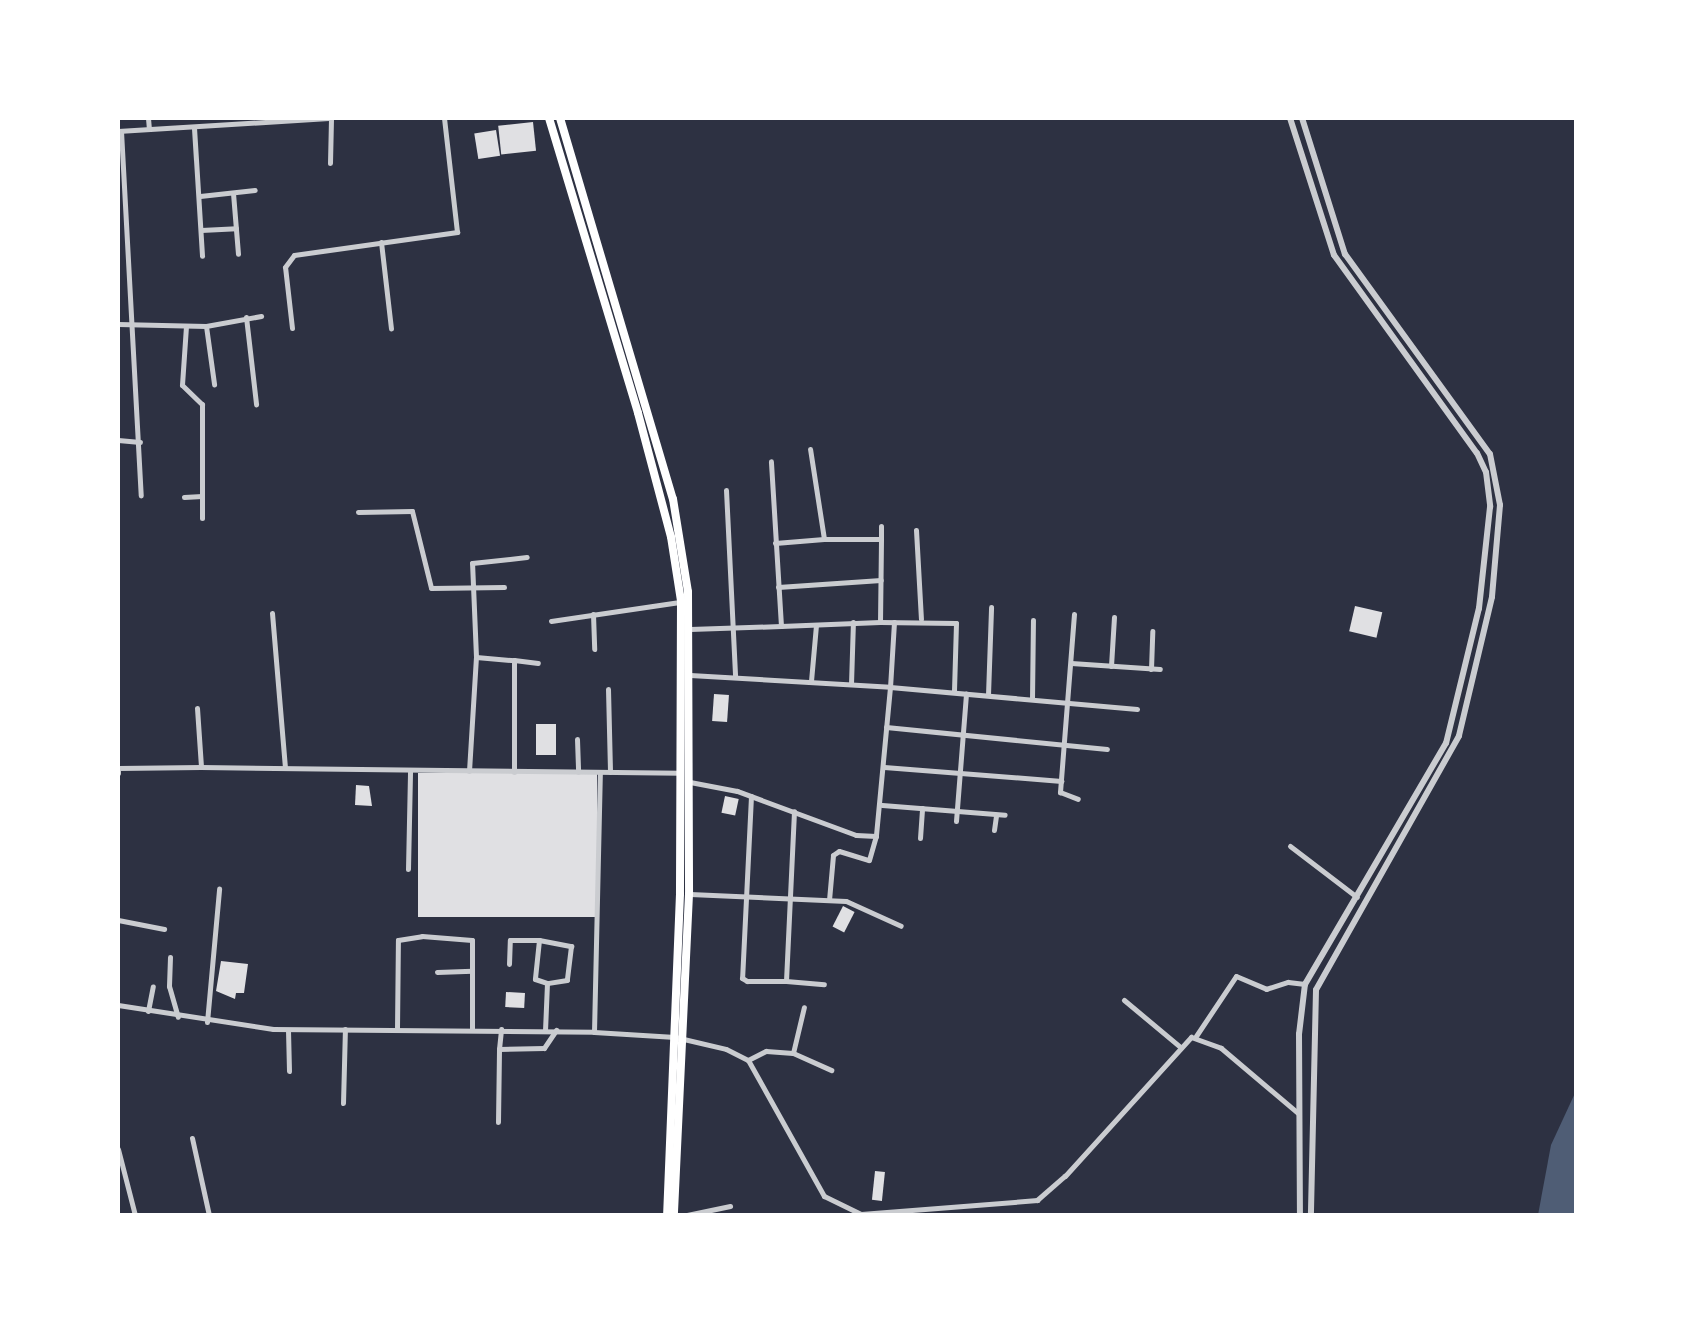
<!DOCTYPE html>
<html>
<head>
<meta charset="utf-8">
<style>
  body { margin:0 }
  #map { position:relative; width:1694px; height:1333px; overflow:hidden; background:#2d3142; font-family:Signika,sans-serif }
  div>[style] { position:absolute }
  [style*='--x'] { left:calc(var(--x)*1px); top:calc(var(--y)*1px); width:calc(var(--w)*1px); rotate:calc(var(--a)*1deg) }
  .water>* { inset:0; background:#4f5d75 }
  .building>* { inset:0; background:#e0e0e3; transform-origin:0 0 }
  .minor>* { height:5px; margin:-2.5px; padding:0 2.5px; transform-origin:2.5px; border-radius:2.5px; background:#caccd0 }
  .tertiary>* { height:6px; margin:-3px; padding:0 3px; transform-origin:3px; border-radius:3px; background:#caccd0 }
  .trunk>* { height:8px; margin:-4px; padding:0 4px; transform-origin:4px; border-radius:4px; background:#fff }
  span { translate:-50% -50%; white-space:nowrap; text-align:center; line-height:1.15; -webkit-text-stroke:8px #fff; paint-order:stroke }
  .frame { position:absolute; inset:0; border:120px solid #fff; pointer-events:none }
</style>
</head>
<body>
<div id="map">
  <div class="water">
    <i style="clip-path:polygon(1576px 1091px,1576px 1215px,1538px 1215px,1551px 1145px)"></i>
  </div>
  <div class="building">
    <i style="left:533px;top:122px;width:29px;height:35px;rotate:84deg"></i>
    <i style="left:496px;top:130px;width:26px;height:22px;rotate:81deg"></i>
    <i style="left:1355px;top:606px;width:28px;height:26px;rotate:13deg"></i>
    <i style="left:714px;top:694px;width:15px;height:27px;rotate:4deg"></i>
    <i style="left:536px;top:724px;width:20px;height:31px"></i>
    <i style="left:418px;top:773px;width:179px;height:144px"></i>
    <i style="clip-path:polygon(356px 785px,369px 786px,372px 806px,355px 805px)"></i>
    <i style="left:725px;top:796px;width:14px;height:17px;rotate:12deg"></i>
    <i style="left:843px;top:906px;width:13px;height:23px;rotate:27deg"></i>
    <i style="clip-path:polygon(221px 961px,248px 964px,244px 993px,236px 993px,235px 999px,216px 991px)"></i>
    <i style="left:506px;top:992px;width:19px;height:15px;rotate:3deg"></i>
    <i style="left:875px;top:1171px;width:10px;height:29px;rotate:6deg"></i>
  </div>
  <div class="minor">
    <i style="--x:148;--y:118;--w:11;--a:85"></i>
    <i style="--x:194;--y:128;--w:128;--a:86.4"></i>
    <i style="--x:118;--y:131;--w:211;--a:-3.5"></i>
    <i style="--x:121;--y:131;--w:365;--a:86.9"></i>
    <i style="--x:330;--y:163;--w:45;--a:-88.7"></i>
    <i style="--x:233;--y:193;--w:61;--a:85.3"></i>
    <i style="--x:200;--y:196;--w:55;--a:-6.2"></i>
    <i style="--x:201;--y:230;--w:35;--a:-3"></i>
    <i style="--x:381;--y:242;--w:87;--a:83.4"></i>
    <i style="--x:246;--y:317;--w:88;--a:83.4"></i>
    <i style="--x:118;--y:324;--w:88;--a:1.3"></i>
    <i style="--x:206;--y:326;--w:56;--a:-10.3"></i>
    <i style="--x:186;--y:326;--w:59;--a:93.9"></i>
    <i style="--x:182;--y:385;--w:28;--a:44"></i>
    <i style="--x:202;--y:404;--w:114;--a:90"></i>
    <i style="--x:206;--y:326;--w:59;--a:82.1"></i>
    <i style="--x:292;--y:328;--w:61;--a:-96.5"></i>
    <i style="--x:285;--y:267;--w:15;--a:-53"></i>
    <i style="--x:294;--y:255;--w:165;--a:-8"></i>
    <i style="--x:457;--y:232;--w:115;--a:-96.5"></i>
    <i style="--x:118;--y:440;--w:22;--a:5"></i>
    <i style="--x:726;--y:490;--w:186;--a:87.2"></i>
    <i style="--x:184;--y:497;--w:18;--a:-3"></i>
    <i style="--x:358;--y:512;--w:54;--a:-1.1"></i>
    <i style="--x:412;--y:511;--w:79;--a:76.1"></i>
    <i style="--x:431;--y:588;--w:73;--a:-0.8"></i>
    <i style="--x:881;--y:526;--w:13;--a:90"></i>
    <i style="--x:916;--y:530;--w:89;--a:86.8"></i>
    <i style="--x:775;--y:543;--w:49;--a:-4.7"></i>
    <i style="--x:824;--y:539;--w:91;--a:-98.8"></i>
    <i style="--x:778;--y:587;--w:103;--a:-3.9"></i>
    <i style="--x:272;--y:613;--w:155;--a:85.2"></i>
    <i style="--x:593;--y:614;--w:35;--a:88"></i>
    <i style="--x:1074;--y:614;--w:179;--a:94.5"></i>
    <i style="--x:1060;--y:792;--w:19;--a:21"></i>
    <i style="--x:551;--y:621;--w:130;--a:-8.4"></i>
    <i style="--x:880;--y:622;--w:76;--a:0.8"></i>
    <i style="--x:956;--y:623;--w:69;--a:91.7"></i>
    <i style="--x:894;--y:622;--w:65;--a:93.5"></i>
    <i style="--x:890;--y:687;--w:248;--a:5.1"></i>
    <i style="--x:781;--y:626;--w:99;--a:-2.3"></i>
    <i style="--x:880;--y:622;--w:83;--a:-89.3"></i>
    <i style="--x:881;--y:539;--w:57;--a:180"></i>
    <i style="--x:690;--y:629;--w:91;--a:-1.9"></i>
    <i style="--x:781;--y:626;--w:165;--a:-93.5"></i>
    <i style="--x:476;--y:657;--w:38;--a:5"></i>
    <i style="--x:1071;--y:663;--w:89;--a:3.9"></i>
    <i style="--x:1111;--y:666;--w:49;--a:-86.5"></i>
    <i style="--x:1151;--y:669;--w:38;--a:-88"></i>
    <i style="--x:690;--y:675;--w:200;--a:3.4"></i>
    <i style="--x:890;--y:687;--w:150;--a:95.4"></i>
    <i style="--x:876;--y:836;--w:20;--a:-177"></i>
    <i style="--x:856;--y:835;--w:127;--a:-159.7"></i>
    <i style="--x:737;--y:791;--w:48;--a:-169.2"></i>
    <i style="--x:811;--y:681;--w:56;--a:-84.9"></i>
    <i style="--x:851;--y:684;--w:62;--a:-88.2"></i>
    <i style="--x:608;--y:689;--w:83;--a:88.6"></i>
    <i style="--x:988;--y:695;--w:88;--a:-88"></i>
    <i style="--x:1032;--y:699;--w:79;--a:-89.3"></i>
    <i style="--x:197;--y:708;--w:59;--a:86.1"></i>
    <i style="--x:886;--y:727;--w:222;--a:5.7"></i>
    <i style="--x:577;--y:739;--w:33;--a:88"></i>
    <i style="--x:884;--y:767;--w:178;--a:4.5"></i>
    <i style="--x:469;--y:771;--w:114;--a:-86.5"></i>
    <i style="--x:476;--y:657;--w:94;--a:-92.4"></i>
    <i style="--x:472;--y:563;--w:55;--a:-6.2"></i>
    <i style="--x:514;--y:772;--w:112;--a:-90"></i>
    <i style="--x:514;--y:660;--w:24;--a:7"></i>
    <i style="--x:118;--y:773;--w:5;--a:-90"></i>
    <i style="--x:118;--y:768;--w:83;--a:-0.7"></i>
    <i style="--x:201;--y:767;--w:479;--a:0.7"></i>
    <i style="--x:751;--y:796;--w:182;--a:92.8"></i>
    <i style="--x:742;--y:978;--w:6;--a:31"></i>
    <i style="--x:747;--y:981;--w:39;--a:0"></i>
    <i style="--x:786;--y:981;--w:170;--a:-87.3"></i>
    <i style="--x:882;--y:805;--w:123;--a:4.6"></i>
    <i style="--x:956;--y:821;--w:128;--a:-85.5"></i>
    <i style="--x:994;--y:830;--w:15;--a:-82"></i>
    <i style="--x:920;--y:838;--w:30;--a:-86"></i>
    <i style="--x:1290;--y:846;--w:84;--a:37.3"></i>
    <i style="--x:408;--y:869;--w:99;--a:-88.8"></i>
    <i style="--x:690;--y:894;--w:156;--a:2.6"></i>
    <i style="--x:846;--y:901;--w:60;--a:24.4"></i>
    <i style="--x:829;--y:900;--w:45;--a:-84.9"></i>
    <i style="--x:833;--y:855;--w:7;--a:-34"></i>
    <i style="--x:839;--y:851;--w:31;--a:17"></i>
    <i style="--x:869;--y:860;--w:25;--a:-74"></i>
    <i style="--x:118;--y:920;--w:47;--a:11.1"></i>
    <i style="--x:539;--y:940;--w:33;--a:11"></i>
    <i style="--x:571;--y:946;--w:34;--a:97"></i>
    <i style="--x:567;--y:980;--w:20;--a:171"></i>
    <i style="--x:170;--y:957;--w:29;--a:92"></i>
    <i style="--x:169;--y:986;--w:32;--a:74"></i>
    <i style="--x:509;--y:964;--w:24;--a:-88"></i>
    <i style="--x:510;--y:940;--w:29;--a:0"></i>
    <i style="--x:539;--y:940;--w:39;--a:96"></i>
    <i style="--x:535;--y:979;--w:13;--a:18"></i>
    <i style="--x:547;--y:983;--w:47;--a:92.4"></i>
    <i style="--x:437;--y:972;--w:35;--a:-2"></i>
    <i style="--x:786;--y:981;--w:38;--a:5"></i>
    <i style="--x:1124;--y:1000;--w:72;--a:39.9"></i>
    <i style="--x:118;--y:1005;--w:157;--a:8.8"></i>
    <i style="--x:273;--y:1029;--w:321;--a:0.5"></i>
    <i style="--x:594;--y:1032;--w:81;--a:3.5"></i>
    <i style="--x:675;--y:1037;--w:52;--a:13.2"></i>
    <i style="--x:726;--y:1049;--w:25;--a:27"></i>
    <i style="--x:748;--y:1060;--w:156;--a:60.8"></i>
    <i style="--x:824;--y:1196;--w:41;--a:25.9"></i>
    <i style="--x:861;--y:1214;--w:177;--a:-4.5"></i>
    <i style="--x:1037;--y:1200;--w:37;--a:-41"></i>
    <i style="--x:1065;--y:1176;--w:188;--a:-47.8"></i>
    <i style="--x:1191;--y:1037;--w:32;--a:20"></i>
    <i style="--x:1221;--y:1048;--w:102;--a:40.2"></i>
    <i style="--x:148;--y:1011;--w:25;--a:-79"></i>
    <i style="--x:207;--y:1022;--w:134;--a:-84.8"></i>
    <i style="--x:397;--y:1029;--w:89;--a:-89.4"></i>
    <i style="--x:398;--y:940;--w:24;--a:-9"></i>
    <i style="--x:422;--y:936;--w:50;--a:4.6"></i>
    <i style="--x:472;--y:940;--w:88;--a:90"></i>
    <i style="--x:288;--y:1030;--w:41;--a:88.6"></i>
    <i style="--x:594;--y:1032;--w:260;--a:-88.7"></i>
    <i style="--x:1196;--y:1036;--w:72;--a:-56.3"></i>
    <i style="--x:1236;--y:976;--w:33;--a:23"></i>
    <i style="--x:1266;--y:989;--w:23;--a:-18"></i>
    <i style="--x:1288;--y:982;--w:17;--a:7"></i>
    <i style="--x:499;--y:1049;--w:20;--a:-84"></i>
    <i style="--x:793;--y:1053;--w:47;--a:-76.6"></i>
    <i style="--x:748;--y:1060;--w:20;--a:-27"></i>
    <i style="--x:766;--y:1051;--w:27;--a:4"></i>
    <i style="--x:793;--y:1053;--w:42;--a:24.1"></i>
    <i style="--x:343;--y:1103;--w:74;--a:-88.5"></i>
    <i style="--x:498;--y:1122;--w:73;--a:-89.2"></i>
    <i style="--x:499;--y:1049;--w:45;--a:-1.3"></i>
    <i style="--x:544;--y:1048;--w:22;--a:-56"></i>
    <i style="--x:192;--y:1138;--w:79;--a:77.6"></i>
    <i style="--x:118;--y:1149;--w:68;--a:75.6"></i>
    <i style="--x:687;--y:1215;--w:44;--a:-11.8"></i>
  </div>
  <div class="tertiary">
    <i style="--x:1290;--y:118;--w:144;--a:72.2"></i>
    <i style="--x:1334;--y:255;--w:244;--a:54.2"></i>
    <i style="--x:1477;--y:453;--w:21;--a:65"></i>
    <i style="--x:1486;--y:472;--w:35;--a:83"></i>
    <i style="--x:1490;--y:507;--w:102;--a:96.2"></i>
    <i style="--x:1479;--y:608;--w:139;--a:103.7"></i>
    <i style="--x:1446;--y:743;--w:279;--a:120.3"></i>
    <i style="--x:1305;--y:984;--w:50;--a:96.8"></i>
    <i style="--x:1299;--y:1034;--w:181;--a:89.7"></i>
    <i style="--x:1302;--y:118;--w:143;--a:72.5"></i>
    <i style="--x:1345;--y:254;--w:247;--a:54.1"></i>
    <i style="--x:1490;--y:454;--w:52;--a:78.9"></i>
    <i style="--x:1500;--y:505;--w:92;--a:95"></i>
    <i style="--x:1492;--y:597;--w:143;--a:103.4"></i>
    <i style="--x:1459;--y:736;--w:291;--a:119.4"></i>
    <i style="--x:1316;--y:990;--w:225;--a:91.3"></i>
  </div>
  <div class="trunk">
    <i style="--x:549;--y:118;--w:308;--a:73.2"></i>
    <i style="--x:638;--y:413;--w:128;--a:75.1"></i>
    <i style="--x:671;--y:537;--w:65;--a:81.1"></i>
    <i style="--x:681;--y:601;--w:293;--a:90.2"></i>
    <i style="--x:680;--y:894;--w:321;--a:92.3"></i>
    <i style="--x:560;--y:118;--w:397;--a:73.5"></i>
    <i style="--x:673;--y:499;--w:94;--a:80.8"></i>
    <i style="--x:688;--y:592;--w:302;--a:89.8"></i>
    <i style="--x:689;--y:894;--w:321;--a:92.7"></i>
  </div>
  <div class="frame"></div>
</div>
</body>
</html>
